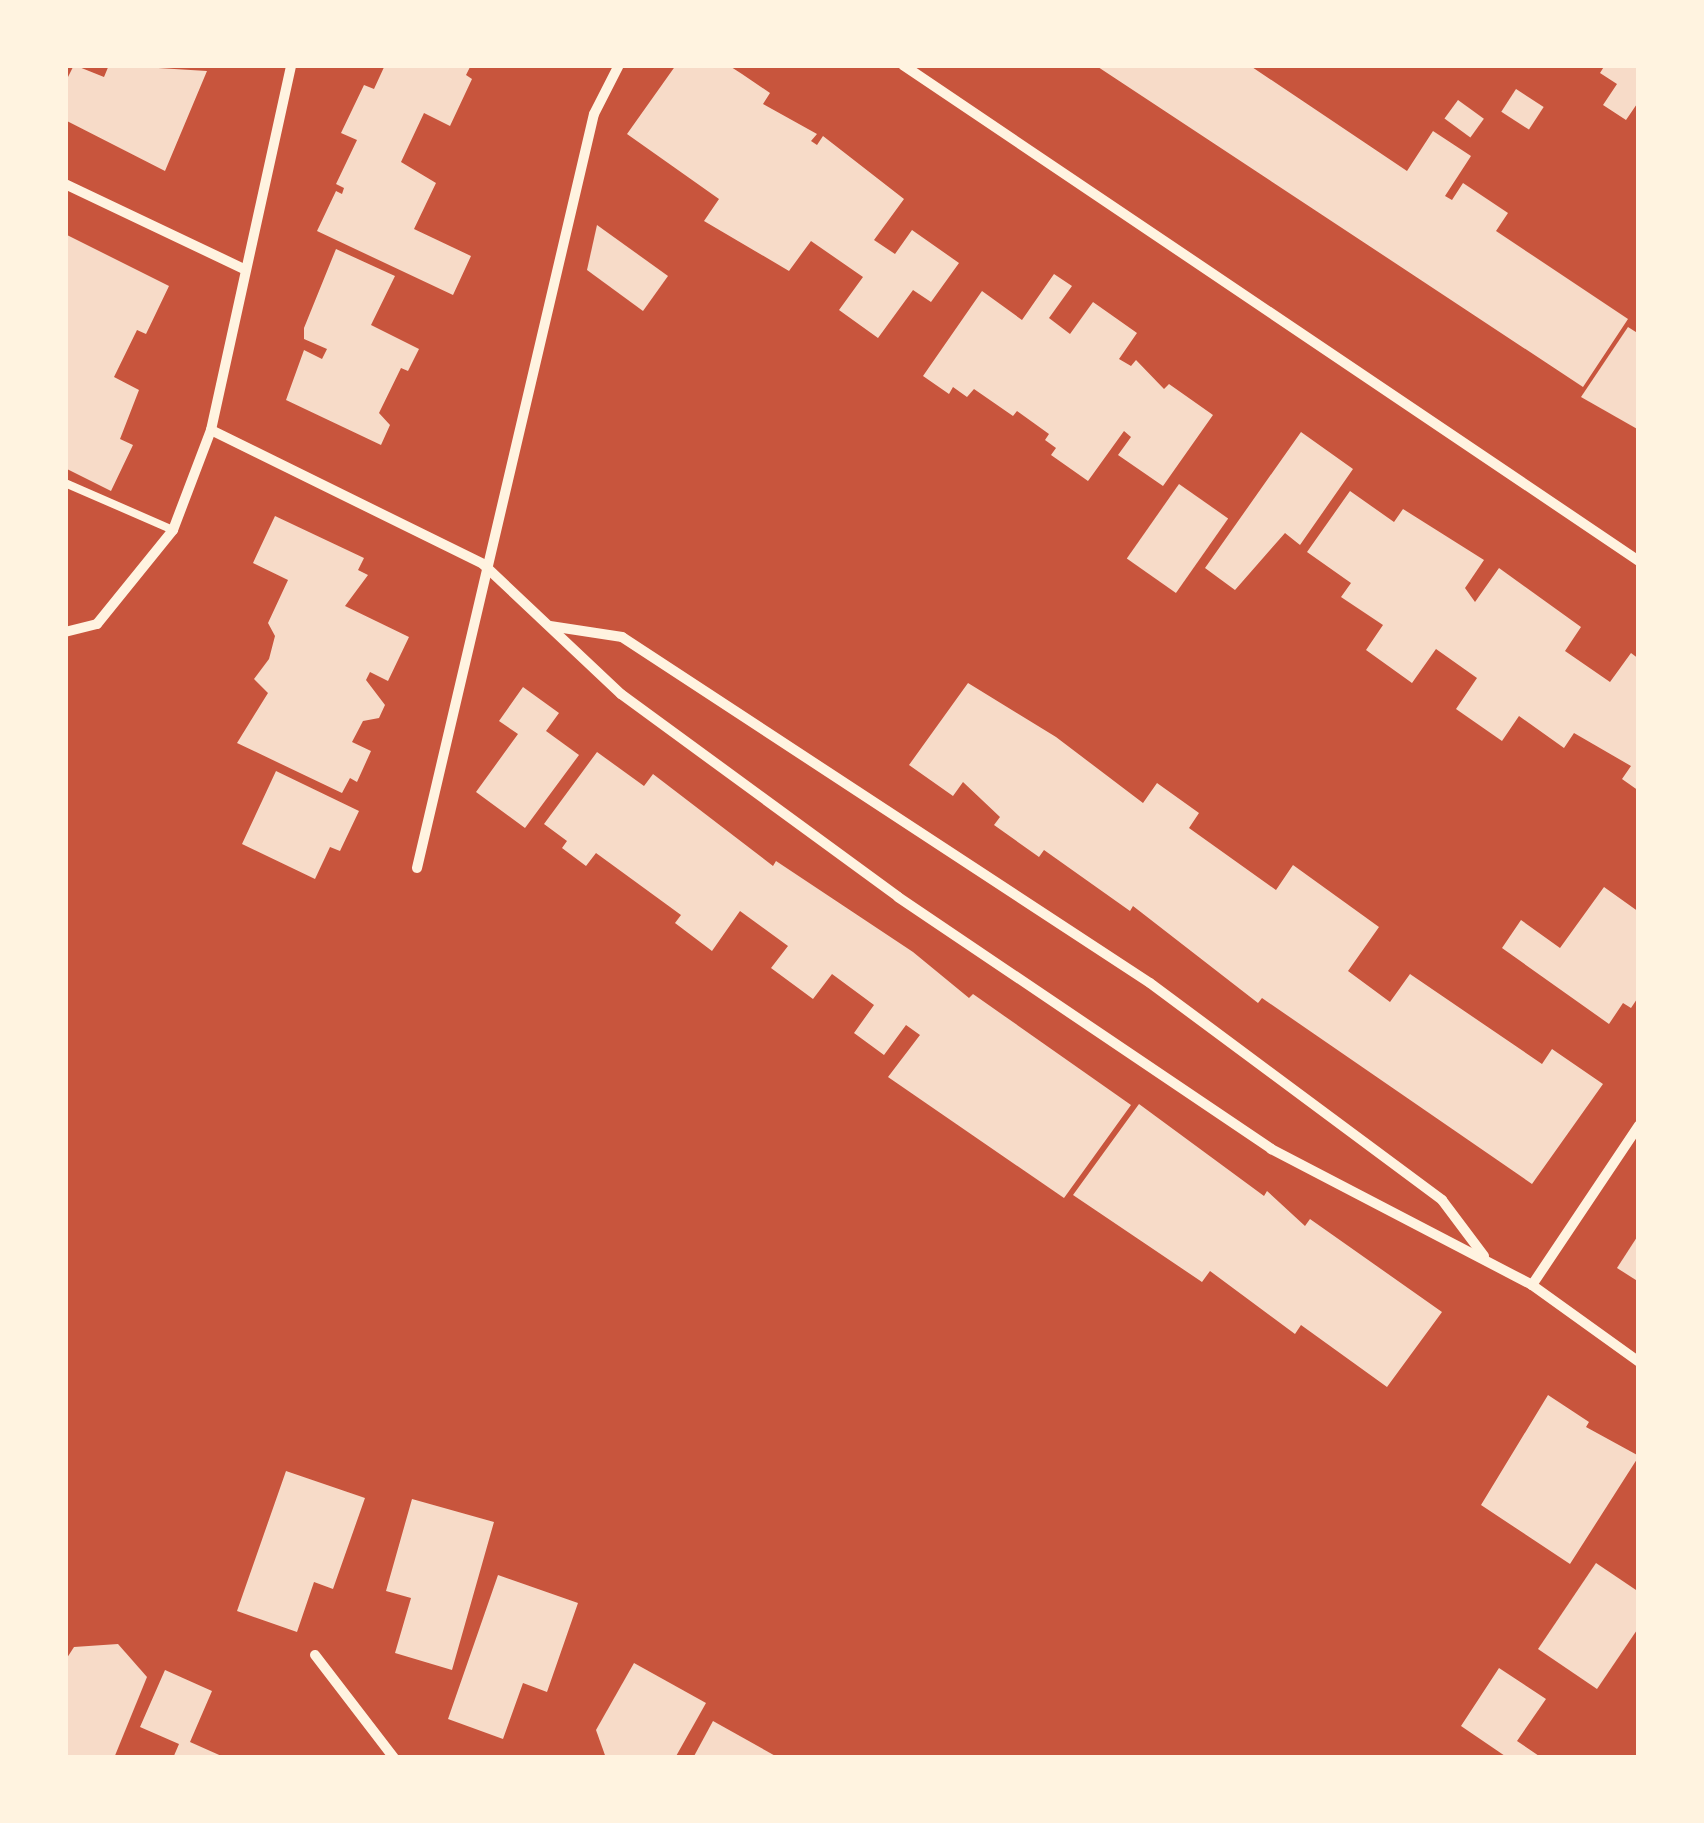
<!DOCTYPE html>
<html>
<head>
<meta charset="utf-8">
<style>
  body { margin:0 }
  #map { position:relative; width:1704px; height:1823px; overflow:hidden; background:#c8553d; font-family:"Roboto Serif",serif }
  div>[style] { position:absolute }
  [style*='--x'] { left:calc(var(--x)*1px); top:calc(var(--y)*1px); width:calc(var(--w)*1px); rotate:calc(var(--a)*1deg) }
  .building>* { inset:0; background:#f7dbc8; transform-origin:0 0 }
  .service>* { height:8px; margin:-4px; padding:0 4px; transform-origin:4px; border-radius:4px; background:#fff3e0 }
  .minor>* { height:10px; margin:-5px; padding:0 5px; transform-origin:5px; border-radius:5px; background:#fff3e0 }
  span { translate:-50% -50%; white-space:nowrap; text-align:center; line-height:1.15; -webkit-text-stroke:10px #fff3e0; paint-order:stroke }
  .frame { position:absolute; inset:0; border:68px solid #fff3e0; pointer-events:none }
</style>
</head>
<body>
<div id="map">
  <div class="building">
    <i style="clip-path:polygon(74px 65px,104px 77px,109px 65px,207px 71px,165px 171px,65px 120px,65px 83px)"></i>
    <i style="clip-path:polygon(385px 65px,471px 65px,466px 75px,472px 79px,450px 126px,424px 113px,401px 162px,436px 183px,414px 229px,471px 256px,453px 295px,317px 231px,336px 191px,342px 194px,344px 188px,336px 184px,357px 140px,341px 133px,364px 85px,374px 89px)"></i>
    <i style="clip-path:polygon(676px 65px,728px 65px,742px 74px,770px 93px,763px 104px,817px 134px,811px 141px,817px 145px,823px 136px,904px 199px,874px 240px,895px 254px,912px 230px,959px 263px,931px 302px,913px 290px,878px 338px,839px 310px,863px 277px,811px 241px,789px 271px,704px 221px,719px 199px,627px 134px)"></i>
    <i style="clip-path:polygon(1095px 65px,1249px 65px,1407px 171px,1433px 131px,1471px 156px,1445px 196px,1452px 200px,1463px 183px,1508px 213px,1496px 231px,1628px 319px,1583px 387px)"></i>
    <i style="clip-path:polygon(1605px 65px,1639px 65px,1639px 101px,1626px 120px,1603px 105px,1617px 84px,1600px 73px)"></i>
    <i style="left:1516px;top:89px;width:33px;height:27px;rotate:33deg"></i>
    <i style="left:1458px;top:100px;width:32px;height:23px;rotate:36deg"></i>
    <i style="clip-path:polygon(597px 225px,668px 276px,643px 311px,587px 270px)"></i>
    <i style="clip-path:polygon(65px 234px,169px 286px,146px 334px,137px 330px,114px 377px,139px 390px,120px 439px,133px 445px,111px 491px,65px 468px)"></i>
    <i style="clip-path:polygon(336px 249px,395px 276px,371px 325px,419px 349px,408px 371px,401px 368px,379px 413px,390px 425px,381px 445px,286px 400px,304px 350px,322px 359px,327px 349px,304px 339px,304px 328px)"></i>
    <i style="clip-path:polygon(1054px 274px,1072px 286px,1049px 318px,1070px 334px,1093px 302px,1137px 333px,1119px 359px,1131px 366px,1136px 360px,1164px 389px,1169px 384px,1213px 415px,1163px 486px,1118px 455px,1131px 437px,1124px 431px,1088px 481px,1051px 455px,1056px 448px,1045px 440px,1049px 434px,1017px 411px,1013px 416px,974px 389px,967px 397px,953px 387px,949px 394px,923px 376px,982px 291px,1022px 320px)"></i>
    <i style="clip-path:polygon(1628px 327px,1639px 334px,1639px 430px,1581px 397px)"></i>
    <i style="clip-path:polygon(1301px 432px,1353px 469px,1300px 545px,1285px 533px,1235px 590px,1205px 568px)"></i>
    <i style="left:1179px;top:484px;width:60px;height:91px;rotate:35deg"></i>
    <i style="clip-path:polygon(1350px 491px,1394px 522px,1403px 509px,1484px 560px,1465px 588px,1475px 602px,1499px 568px,1581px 627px,1565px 651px,1610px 682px,1631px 653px,1639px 659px,1639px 791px,1622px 779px,1631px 766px,1574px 733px,1564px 748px,1519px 716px,1502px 741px,1456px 709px,1477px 678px,1436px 649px,1412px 683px,1366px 650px,1383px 625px,1341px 597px,1351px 583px,1307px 552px)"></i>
    <i style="clip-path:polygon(275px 516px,364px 558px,358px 570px,368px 575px,345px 606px,409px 637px,388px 681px,370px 672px,366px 680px,385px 705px,379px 718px,363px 721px,352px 742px,371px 751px,357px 782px,350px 778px,342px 793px,237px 743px,268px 693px,254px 679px,269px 659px,275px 636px,268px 623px,288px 580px,253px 563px)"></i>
    <i style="clip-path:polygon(968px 683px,1056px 737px,1143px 803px,1157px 783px,1199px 813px,1189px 828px,1276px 890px,1293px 865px,1379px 927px,1348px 971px,1390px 1002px,1410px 974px,1542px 1064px,1552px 1049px,1603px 1084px,1532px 1184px,1262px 998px,1258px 1003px,1133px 906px,1130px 911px,1044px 850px,1039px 857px,994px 825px,1000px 817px,963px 782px,953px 796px,909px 765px)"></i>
    <i style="clip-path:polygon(523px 687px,559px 713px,546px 731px,579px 755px,525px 828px,476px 792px,518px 734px,499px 721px)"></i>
    <i style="clip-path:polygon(597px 752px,644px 786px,653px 774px,773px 866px,776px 861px,913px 952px,969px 998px,973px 994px,1131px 1105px,1064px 1198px,888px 1077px,920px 1035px,906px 1025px,884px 1055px,854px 1033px,874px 1005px,832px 974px,813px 999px,771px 968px,788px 946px,740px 911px,712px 951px,675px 923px,681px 915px,596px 853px,586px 866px,562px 848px,567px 841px,544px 824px)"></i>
    <i style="clip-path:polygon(276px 771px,359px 811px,340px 851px,330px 847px,315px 879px,242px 844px)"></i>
    <i style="clip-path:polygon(1604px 887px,1639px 912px,1639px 996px,1631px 1008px,1623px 1003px,1609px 1024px,1502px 948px,1521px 920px,1560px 948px)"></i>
    <i style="clip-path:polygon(1139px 1104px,1264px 1196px,1267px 1191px,1305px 1226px,1310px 1219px,1442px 1312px,1387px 1387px,1301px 1325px,1295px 1334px,1210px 1271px,1202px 1282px,1073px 1195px)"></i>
    <i style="clip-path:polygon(1639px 1234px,1639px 1282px,1617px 1268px)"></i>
    <i style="clip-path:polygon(1548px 1395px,1589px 1422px,1586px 1427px,1639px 1456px,1570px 1564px,1481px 1505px)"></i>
    <i style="clip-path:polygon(286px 1471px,365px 1498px,333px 1589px,314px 1582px,297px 1632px,237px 1611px)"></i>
    <i style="clip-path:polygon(412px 1499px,494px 1522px,452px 1670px,395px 1653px,411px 1598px,386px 1591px)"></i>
    <i style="clip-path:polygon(1596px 1563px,1639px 1592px,1639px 1627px,1597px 1689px,1538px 1649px)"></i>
    <i style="clip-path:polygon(498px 1575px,578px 1603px,547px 1692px,523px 1683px,503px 1739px,448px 1719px)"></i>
    <i style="clip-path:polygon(118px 1644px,147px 1677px,114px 1758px,65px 1758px,65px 1661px,74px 1647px)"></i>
    <i style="clip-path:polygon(634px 1663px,706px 1703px,675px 1758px,606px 1758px,596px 1730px)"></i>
    <i style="clip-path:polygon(1499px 1668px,1546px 1699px,1517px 1741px,1542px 1758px,1508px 1758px,1461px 1726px)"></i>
    <i style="clip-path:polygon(165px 1670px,212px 1691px,190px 1742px,226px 1758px,173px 1758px,179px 1744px,140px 1727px)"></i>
    <i style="clip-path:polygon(713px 1721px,779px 1758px,693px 1758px)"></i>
  </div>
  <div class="service">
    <i style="--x:65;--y:483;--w:118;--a:23.5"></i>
  </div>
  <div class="minor">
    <i style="--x:903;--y:65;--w:888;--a:33.98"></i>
    <i style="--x:65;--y:184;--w:198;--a:25.4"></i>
    <i style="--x:211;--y:430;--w:303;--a:26.2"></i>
    <i style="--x:483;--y:564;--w:190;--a:43.3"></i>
    <i style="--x:621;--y:694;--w:343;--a:36.2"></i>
    <i style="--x:898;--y:897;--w:450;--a:34"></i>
    <i style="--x:1271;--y:1149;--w:294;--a:27.5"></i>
    <i style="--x:1532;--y:1285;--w:132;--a:35.7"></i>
    <i style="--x:550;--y:626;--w:73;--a:8.7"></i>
    <i style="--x:622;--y:637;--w:631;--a:33.24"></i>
    <i style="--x:1150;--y:983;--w:364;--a:36.6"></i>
    <i style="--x:1442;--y:1200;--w:70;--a:53.1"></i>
    <i style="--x:65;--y:632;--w:33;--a:-14"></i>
    <i style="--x:97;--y:624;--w:121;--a:-51"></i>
    <i style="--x:173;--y:530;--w:107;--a:-69.2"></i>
    <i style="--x:211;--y:430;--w:374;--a:-77.6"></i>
    <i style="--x:417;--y:868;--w:774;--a:-76.79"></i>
    <i style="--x:594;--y:114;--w:55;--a:-63"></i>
    <i style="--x:1532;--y:1285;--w:192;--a:-56.2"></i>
    <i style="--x:315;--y:1655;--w:130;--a:52.5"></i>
  </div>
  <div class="frame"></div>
</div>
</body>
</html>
